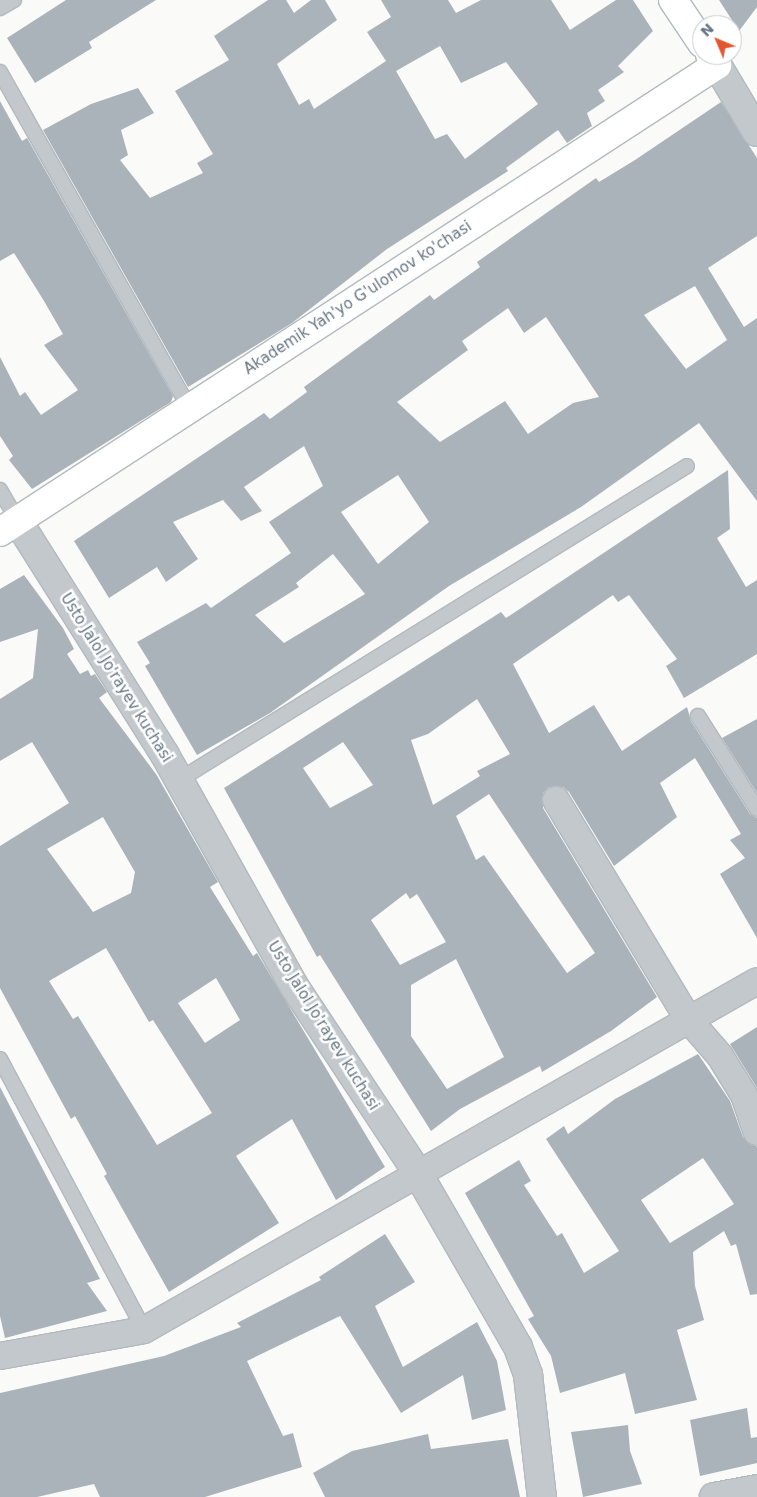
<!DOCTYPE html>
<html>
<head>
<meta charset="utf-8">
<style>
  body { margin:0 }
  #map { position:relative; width:757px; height:1497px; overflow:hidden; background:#fafaf8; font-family:"DejaVu Sans",sans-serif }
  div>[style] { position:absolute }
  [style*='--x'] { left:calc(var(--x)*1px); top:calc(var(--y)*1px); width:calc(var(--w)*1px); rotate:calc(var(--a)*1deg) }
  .building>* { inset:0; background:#aab3b9 }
  .roads { filter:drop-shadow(1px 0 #b3babf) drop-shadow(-1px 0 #b3babf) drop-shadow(0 1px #b3babf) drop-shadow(0 -1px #b3babf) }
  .service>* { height:14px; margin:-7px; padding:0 7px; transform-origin:7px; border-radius:7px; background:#c3c8cc }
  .minor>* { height:26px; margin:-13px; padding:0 13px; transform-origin:13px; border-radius:13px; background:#c3c8cc }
  .tertiary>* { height:28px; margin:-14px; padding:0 14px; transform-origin:14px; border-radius:14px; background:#c3c8cc }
  .secondary>* { height:28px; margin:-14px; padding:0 14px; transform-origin:14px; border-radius:14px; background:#fff }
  span { translate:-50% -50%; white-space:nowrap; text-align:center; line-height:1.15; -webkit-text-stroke:5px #fff; paint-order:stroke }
  .street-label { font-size:15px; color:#657683 }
  .north { position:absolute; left:692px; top:15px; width:50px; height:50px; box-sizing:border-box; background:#fff; border:1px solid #c1c8cd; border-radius:50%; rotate:315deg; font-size:14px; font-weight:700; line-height:20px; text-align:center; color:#657683 }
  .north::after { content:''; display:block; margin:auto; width:18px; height:22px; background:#e4572e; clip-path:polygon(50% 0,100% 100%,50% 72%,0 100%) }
</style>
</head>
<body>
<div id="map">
  <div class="building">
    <i style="clip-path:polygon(66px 0,156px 0,89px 42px,92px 48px,35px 83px,7px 38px)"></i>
    <i style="clip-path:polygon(evenodd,268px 0,286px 0,294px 13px,311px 0,325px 0,337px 20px,277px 64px,299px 105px,309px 99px,314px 109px,386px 61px,367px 32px,391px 17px,381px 0,448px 0,456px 13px,481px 0,551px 0,570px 30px,616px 0,633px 0,653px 31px,618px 66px,624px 72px,598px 90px,605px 101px,587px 113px,592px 126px,567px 143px,558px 130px,506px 168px,508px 171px,387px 249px,292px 323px,188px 387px,43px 130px,91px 104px,138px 88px,154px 113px,121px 130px,128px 155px,120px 160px,150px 198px,203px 173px,197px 163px,213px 154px,175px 91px,229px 60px,214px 36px,268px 0,440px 46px,461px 83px,506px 62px,538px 104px,465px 159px,447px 134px,435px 139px,396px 71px,440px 46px)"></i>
    <i style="clip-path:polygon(719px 0,757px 0,757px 7px,739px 31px)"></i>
    <i style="clip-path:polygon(0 101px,22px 141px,27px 138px,173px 396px,171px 402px,32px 489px,9px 460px,13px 456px,0 436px,0 357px,20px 396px,25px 392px,41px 415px,78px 390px,44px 345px,63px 334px,44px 301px,14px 253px,0 261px)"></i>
    <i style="clip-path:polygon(evenodd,721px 102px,757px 158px,757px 236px,708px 268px,744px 327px,757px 318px,757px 501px,699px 423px,581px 507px,449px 586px,270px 713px,197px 755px,145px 666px,150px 663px,137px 642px,206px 603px,211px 608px,291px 553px,269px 522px,323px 486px,304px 446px,244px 487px,262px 511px,241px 521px,223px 500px,173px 522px,198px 559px,166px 582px,157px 567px,109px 598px,74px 541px,264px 413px,270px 419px,307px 392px,304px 387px,430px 295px,434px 300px,480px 267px,477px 262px,596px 178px,599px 182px,635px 160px,721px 102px,695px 286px,727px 340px,686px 369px,644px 315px,695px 286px,721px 102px,508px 308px,524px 333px,546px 317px,599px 397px,573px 403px,528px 434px,505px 401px,440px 442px,397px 402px,468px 350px,462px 341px,508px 308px,721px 102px,398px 475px,429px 522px,378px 564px,341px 512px,398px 475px,721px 102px,333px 554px,365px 594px,284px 643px,255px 615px,299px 587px,296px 583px,333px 554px)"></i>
    <i style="clip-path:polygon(evenodd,728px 470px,730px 529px,717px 538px,746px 587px,757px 580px,757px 654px,684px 698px,666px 666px,677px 659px,629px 595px,618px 602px,613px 595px,513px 664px,549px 733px,594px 705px,622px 751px,687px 707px,691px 721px,750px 814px,757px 818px,757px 938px,720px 874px,745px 858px,730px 840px,741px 834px,695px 758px,660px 783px,677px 817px,614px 866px,569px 792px,563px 787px,549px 787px,543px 793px,543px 808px,657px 997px,611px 1031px,542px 1072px,540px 1066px,460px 1109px,431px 1131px,320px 955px,317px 957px,224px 788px,501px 612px,506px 618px,728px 470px,477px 699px,510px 754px,477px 771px,480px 776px,433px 805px,411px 740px,428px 734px,477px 699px,728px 470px,343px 742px,373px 785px,330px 808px,303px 768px,343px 742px,728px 470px,489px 794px,595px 953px,567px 973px,484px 855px,476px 860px,456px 816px,489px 794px,728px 470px,406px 893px,410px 899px,417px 894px,446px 942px,400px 965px,371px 920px,406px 893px,728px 470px,456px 959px,504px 1057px,447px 1089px,411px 1036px,411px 985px,456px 959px)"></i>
    <i style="clip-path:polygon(evenodd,24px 575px,63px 628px,74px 649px,67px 654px,80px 674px,88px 670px,91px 676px,95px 674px,107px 692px,99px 698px,156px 774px,218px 882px,210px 887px,253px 956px,257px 953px,385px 1167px,336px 1200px,292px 1119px,236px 1156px,279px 1223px,169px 1292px,104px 1176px,107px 1174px,75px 1116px,71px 1119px,0 988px,0 846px,69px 803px,32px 742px,0 761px,0 699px,33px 678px,38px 629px,0 642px,0 589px,24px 575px,103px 817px,135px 872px,131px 893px,93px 912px,47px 849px,103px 817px,24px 575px,106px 948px,149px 1022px,153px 1020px,212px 1113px,157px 1145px,78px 1016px,73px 1019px,49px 981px,106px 948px,24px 575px,216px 978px,240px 1020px,205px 1043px,178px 1003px,216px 978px)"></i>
    <i style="clip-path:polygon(757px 719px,757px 793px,722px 738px)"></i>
    <i style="clip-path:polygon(757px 1027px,757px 1088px,730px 1044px)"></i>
    <i style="clip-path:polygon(evenodd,698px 1054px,730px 1101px,743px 1137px,757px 1147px,757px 1294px,750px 1295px,736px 1244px,731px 1246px,724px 1231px,693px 1252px,695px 1286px,704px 1320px,677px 1330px,697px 1400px,635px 1414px,625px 1373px,560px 1393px,551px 1356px,528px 1319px,534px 1316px,465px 1193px,519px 1160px,531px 1181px,524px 1185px,557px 1236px,562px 1233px,584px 1273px,619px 1251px,546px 1139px,564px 1126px,568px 1134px,615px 1099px,698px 1054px,703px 1158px,734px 1204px,670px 1243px,641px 1200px,703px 1158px)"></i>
    <i style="clip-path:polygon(0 1087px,100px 1279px,87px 1283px,107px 1311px,5px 1338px,0 1316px)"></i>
    <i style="clip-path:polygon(385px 1234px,415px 1282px,375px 1306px,403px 1367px,477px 1322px,497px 1361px,506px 1410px,472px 1420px,463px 1375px,401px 1413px,340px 1316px,247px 1361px,283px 1436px,293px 1433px,302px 1467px,205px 1497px,100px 1497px,94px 1484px,37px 1497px,0 1497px,0 1393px,164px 1356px,241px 1327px,237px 1323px,321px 1280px,319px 1277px)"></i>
    <i style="clip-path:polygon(747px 1408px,751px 1438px,757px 1437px,757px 1463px,700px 1476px,690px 1420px)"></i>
    <i style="clip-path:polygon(628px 1425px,630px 1451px,642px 1484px,583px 1497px,571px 1432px)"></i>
    <i style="clip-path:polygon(428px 1434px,431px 1449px,508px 1439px,520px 1497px,325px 1497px,313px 1473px,352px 1451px)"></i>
  </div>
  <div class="roads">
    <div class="service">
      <i style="--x:0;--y:8;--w:16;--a:-30"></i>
      <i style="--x:0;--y:72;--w:385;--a:60.6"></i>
      <i style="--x:0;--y:490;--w:38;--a:60"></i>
      <i style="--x:698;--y:716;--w:110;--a:57.6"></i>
      <i style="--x:179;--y:780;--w:597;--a:-31.72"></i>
      <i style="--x:0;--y:1059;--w:307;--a:62"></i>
    </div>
    <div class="minor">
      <i style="--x:556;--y:800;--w:256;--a:58.9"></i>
      <i style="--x:688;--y:1019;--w:49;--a:49.1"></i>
      <i style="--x:720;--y:1056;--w:46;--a:58.4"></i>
      <i style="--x:744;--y:1095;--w:39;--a:71"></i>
      <i style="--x:0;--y:1356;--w:146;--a:-10.2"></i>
      <i style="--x:144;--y:1330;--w:705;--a:-29.65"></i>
    </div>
    <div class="tertiary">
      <i style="--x:717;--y:65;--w:78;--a:59.2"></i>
      <i style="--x:19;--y:523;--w:274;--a:57.8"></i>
      <i style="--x:165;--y:755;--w:265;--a:60.8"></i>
      <i style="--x:294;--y:986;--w:223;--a:56.5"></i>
      <i style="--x:417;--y:1172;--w:202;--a:60"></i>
      <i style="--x:518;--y:1347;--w:30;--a:70"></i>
      <i style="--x:528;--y:1375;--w:123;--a:83.5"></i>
      <i style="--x:714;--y:1497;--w:44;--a:-10.5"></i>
    </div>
    <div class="secondary">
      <i style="--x:673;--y:0;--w:52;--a:56"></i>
      <i style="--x:0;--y:532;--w:856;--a:-33.08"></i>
      <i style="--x:717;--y:65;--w:12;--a:-125"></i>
    </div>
  </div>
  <div class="street-label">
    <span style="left:358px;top:298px;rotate:-33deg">Akademik Yah'yo G'ulomov ko'chasi</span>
    <span style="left:116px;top:678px;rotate:58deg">Usto Jalol Jo'rayev kuchasi</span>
    <span style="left:323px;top:1026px;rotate:58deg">Usto Jalol Jo'rayev kuchasi</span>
  </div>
  <div class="north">N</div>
</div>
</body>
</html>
